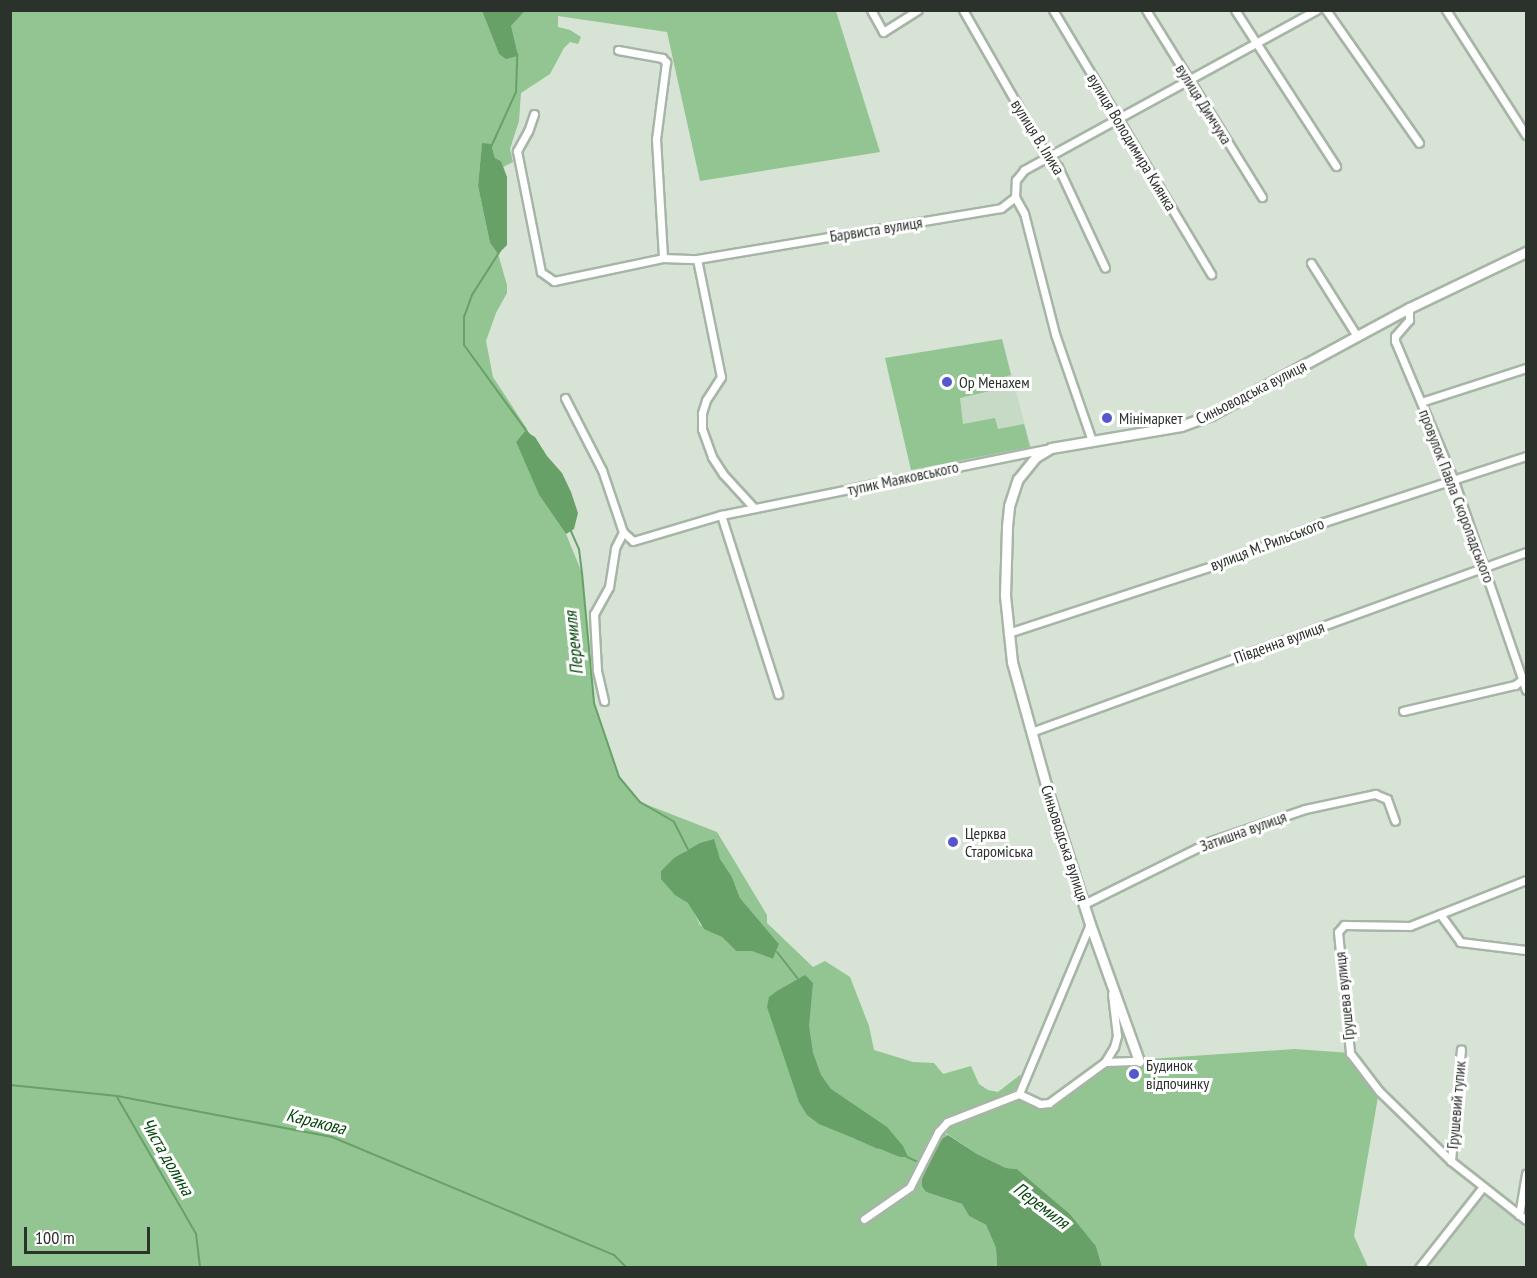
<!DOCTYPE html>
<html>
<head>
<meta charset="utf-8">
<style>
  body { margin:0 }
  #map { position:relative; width:1537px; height:1278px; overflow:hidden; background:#d6e3d5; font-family:"PT Sans Narrow",sans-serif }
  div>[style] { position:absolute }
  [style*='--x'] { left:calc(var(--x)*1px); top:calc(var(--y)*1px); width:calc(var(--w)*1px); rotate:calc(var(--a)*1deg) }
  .built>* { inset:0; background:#c6dac6; transform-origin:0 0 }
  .green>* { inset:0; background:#92c591 }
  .water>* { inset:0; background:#68a168 }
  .stream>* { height:2px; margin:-1px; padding:0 1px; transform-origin:1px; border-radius:1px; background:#68a168 }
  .roads { filter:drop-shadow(2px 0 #a7b5a7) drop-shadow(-2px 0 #a7b5a7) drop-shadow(0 2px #a7b5a7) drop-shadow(0 -2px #a7b5a7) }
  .minor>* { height:7px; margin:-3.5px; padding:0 3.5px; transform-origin:3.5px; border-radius:3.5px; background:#fff }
  .tertiary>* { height:9px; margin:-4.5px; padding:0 4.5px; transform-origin:4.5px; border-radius:4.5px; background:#fff }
  .dots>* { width:16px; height:16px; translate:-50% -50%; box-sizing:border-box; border:3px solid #fff; border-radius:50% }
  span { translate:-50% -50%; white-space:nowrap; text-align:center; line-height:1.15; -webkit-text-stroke:6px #fff; paint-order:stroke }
  .street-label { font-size:16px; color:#2b312b }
  .poi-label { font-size:16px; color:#2b312b }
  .left { translate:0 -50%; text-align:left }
  .water-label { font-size:18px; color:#05460d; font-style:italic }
  .frame { position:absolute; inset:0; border:12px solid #2b312b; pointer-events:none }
  .scale { position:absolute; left:24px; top:1227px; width:126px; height:27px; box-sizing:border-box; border:3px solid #2b312b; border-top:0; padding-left:8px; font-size:18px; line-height:21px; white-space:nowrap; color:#2b312b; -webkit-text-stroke:4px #fff; paint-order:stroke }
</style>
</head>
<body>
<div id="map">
  <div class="built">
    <i style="left:1002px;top:339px;width:112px;height:119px;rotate:75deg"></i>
    <i style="clip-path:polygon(1482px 1188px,1526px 1220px,1526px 1267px,1419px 1268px)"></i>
  </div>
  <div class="green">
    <i style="clip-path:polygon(evenodd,10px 11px,482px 11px,499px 54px,511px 26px,525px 11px,836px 11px,880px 152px,700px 181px,667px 32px,558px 16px,558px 27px,570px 30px,581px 37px,578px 44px,570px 42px,564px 48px,550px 74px,521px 93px,519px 121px,510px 149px,513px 162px,503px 167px,501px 161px,495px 158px,491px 144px,482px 144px,478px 186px,490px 243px,498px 254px,507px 285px,507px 293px,496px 313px,486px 341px,493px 377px,527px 429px,516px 442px,539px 495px,566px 534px,582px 573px,594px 703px,619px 777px,640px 802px,717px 832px,767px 915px,767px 923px,813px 967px,825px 961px,850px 977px,869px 1026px,874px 1050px,913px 1062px,934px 1063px,943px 1074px,971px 1066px,979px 1084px,988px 1090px,998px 1092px,1020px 1075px,1026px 1077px,1019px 1094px,1043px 1105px,1105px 1062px,1295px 1049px,1350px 1053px,1379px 1091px,1354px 1236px,1368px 1267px,1102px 1267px,1096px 1246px,1070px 1214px,1017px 1169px,1006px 1168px,977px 1154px,940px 1129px,935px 1138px,943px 1134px,948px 1135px,940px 1140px,922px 1179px,926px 1192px,962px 1204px,969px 1216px,986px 1225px,996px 1248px,997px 1267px,11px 1267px,10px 11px,688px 849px,719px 859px,732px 877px,740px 898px,779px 944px,773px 959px,752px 950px,736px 951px,722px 937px,700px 925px,691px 906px,661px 871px,688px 849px)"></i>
    <i style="clip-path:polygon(1002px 339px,1011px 375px,989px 381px,990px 391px,960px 398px,963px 424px,995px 418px,998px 429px,1024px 424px,1030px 447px,911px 470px,885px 358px)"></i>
  </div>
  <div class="water">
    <i style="clip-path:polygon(482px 11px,525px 11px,511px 26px,518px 56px,506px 59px,499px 54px)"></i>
    <i style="clip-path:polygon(482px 143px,491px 144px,495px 158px,501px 161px,507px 177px,507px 245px,498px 254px,490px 243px,478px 186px)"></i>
    <i style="clip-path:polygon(525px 431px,535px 437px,547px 456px,562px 473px,571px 492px,578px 513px,574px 529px,566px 534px,539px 495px,516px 442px)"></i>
    <i style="clip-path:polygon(714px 839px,720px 859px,732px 877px,740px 898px,779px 944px,773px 959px,752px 951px,736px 951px,722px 937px,704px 929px,688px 903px,675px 895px,661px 879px,661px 871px,674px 858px,700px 843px)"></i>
    <i style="clip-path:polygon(805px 975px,813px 983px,809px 1026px,813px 1053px,821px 1075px,831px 1089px,887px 1127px,903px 1146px,908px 1157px,900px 1157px,819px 1124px,807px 1115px,799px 1102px,767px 1007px,769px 997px,777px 991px)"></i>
    <i style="clip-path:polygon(948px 1135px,977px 1154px,1006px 1168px,1017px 1169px,1070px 1214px,1096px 1246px,1102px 1267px,997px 1267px,996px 1248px,986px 1225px,969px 1216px,962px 1204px,926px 1192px,922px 1186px,922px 1179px,940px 1140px)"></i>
  </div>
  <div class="stream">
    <i style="--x:491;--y:147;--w:60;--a:-65.6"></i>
    <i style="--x:516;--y:92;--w:38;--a:-88"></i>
    <i style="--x:500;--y:251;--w:52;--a:122.5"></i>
    <i style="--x:472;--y:295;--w:23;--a:110"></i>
    <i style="--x:464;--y:317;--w:28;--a:90"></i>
    <i style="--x:464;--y:345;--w:112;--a:54"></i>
    <i style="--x:570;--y:529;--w:22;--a:66"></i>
    <i style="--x:579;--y:549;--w:24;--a:83"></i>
    <i style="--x:582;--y:573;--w:131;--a:84.7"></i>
    <i style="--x:594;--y:703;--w:78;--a:71.3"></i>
    <i style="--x:619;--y:777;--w:33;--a:50"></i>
    <i style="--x:640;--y:802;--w:39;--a:30"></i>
    <i style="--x:674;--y:822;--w:33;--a:63"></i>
    <i style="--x:777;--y:952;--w:33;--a:52"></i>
    <i style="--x:10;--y:1085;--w:108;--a:5.9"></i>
    <i style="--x:117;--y:1096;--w:219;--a:10.8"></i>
    <i style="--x:332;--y:1137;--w:306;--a:22.7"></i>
    <i style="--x:614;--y:1255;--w:18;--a:45"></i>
    <i style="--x:117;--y:1097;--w:158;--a:60"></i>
    <i style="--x:196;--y:1234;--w:34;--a:83"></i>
    <i style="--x:856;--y:1138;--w:24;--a:24"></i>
    <i style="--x:907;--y:1157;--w:10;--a:24"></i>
  </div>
  <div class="roads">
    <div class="minor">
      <i style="--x:871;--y:10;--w:25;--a:61"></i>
      <i style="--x:883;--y:32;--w:41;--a:-32.2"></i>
      <i style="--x:963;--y:10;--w:159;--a:60.2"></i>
      <i style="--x:1042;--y:148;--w:25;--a:50"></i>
      <i style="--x:1058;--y:167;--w:111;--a:65"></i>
      <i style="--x:1053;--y:10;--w:308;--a:59.1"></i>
      <i style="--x:1146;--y:10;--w:220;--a:58.2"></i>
      <i style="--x:1235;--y:10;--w:186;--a:57.1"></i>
      <i style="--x:1326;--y:10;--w:162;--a:55"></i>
      <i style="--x:1446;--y:10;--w:148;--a:57.4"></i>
      <i style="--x:618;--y:50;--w:45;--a:10.3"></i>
      <i style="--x:662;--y:58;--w:6;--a:45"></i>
      <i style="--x:666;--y:62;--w:78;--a:97.4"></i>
      <i style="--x:656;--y:139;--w:119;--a:86.6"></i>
      <i style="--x:534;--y:114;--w:18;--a:109"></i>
      <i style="--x:528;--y:131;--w:23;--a:119"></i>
      <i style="--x:517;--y:151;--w:123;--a:78.8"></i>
      <i style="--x:541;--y:272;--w:16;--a:35"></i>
      <i style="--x:554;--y:281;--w:111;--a:-11.9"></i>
      <i style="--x:663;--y:258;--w:34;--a:2"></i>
      <i style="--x:697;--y:259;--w:308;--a:-9.5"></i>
      <i style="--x:1001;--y:208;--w:18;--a:-38"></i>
      <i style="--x:1015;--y:197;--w:17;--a:-87"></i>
      <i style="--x:1016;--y:180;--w:13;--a:-51"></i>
      <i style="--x:1024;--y:170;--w:333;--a:-28.7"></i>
      <i style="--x:1015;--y:197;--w:18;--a:61"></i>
      <i style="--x:1024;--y:213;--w:125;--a:75.6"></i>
      <i style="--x:1055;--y:334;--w:113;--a:70.9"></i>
      <i style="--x:697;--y:259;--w:120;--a:78.5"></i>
      <i style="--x:721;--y:377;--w:27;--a:123"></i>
      <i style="--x:706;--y:400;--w:14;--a:107"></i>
      <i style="--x:702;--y:413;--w:16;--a:90"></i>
      <i style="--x:702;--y:429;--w:30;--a:70"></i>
      <i style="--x:712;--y:457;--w:20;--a:57"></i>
      <i style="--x:723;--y:474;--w:46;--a:47.6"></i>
      <i style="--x:1311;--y:263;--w:86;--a:57.8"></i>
      <i style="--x:1409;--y:308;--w:12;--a:90"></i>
      <i style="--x:1409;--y:320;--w:21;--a:131"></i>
      <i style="--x:1395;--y:336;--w:5;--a:90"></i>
      <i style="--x:1395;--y:341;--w:152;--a:67.1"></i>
      <i style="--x:1454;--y:481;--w:221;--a:71"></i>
      <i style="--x:565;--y:398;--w:81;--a:62.8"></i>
      <i style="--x:602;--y:470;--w:65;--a:71.3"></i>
      <i style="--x:623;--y:532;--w:13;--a:42"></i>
      <i style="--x:633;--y:541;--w:92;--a:-16.5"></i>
      <i style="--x:721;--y:515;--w:331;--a:-11.5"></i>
      <i style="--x:1421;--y:402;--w:110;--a:-17.9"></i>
      <i style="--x:721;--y:515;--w:188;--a:72.3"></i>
      <i style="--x:1008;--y:633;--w:218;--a:-18.2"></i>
      <i style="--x:1215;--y:565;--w:117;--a:-21.5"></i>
      <i style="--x:1324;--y:522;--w:213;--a:-18.1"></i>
      <i style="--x:604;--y:701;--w:32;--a:-103"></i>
      <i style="--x:597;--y:670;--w:56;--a:-93.1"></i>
      <i style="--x:594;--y:614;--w:31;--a:-61"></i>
      <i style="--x:609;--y:587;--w:39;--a:-81"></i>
      <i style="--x:615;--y:548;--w:18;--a:-63"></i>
      <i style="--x:1403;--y:711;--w:115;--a:-13.1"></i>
      <i style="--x:1515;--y:685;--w:11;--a:-38"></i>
      <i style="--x:1031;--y:732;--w:527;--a:-19.98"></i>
      <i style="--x:1526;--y:880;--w:125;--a:158.4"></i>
      <i style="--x:1410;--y:926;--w:66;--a:-179.1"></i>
      <i style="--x:1344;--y:925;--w:9;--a:131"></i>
      <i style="--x:1338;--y:932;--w:122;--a:84.3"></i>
      <i style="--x:1350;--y:1053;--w:48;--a:52.7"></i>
      <i style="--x:1379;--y:1091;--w:100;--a:44.2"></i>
      <i style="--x:1451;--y:1161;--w:95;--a:38.2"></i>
      <i style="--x:1084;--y:904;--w:142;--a:-26.4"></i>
      <i style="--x:1211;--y:841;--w:99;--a:-18.8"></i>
      <i style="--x:1305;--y:809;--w:72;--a:-12.1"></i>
      <i style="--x:1375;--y:794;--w:13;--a:23"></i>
      <i style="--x:1387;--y:799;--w:23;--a:70"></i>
      <i style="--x:1440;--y:914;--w:34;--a:54"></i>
      <i style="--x:1460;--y:942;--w:66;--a:6.9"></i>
      <i style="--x:1090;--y:924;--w:184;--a:112.7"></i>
      <i style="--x:1019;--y:1094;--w:23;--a:25"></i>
      <i style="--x:1040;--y:1104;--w:9;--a:-6"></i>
      <i style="--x:1049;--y:1103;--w:69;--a:-36.2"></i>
      <i style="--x:1112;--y:994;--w:42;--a:83.2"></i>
      <i style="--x:1117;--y:1036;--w:11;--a:105"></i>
      <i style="--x:1114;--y:1047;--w:17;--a:121"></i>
      <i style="--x:1105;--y:1062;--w:34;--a:-2"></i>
      <i style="--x:1451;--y:1161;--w:112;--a:-84.9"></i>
      <i style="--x:1519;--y:1215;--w:42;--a:-80.3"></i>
      <i style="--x:864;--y:1219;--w:56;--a:-34.8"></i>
      <i style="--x:910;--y:1187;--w:62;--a:-63"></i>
      <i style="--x:938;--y:1132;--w:13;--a:-48"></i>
      <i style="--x:947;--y:1122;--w:77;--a:-21.3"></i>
      <i style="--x:1419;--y:1268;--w:102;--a:-51.8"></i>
    </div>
    <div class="tertiary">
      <i style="--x:1139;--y:1061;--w:145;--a:-109.7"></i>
      <i style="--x:1090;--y:924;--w:139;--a:-107.7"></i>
      <i style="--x:1048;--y:792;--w:135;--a:-105.5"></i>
      <i style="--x:1012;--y:662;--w:67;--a:-96"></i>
      <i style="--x:1005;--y:595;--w:69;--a:-88.3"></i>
      <i style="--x:1007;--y:526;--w:20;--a:-84"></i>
      <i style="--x:1009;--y:506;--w:28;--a:-72"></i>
      <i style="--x:1018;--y:479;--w:28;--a:-51"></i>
      <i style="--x:1036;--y:457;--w:17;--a:-31"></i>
      <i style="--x:1051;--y:448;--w:132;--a:-9.6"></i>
      <i style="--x:1181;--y:426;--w:32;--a:-20"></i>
      <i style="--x:1211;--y:415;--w:225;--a:-28.4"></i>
      <i style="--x:1409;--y:308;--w:130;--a:-25.6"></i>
    </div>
  </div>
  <div class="dots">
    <i style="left:947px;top:382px;background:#5557ce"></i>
    <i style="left:1107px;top:418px;background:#5557ce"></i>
    <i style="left:953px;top:842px;background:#5557ce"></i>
    <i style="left:1134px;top:1074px;background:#5557ce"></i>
  </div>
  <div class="street-label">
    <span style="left:1204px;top:104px;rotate:58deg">вулиця Димчука</span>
    <span style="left:1038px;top:137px;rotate:58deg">вулиця В. Ілика</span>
    <span style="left:1132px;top:142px;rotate:59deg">вулиця Володимира Киянка</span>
    <span style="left:876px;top:229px;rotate:-9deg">Барвиста вулиця</span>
    <span style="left:1251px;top:392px;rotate:-27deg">Синьоводська вулиця</span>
    <span style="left:903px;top:478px;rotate:-12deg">тупик Маяковського</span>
    <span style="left:1457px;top:496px;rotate:69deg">провулок Павла Скоропадського</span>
    <span style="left:1267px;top:544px;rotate:-21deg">вулиця М. Рильського</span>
    <span style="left:1279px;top:642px;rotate:-20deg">Південна вулиця</span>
    <span style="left:1243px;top:831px;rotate:-20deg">Затишна вулиця</span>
    <span style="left:1065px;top:843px;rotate:72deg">Синьоводська вулиця</span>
    <span style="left:1344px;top:996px;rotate:-96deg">Грушева вулиця</span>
    <span style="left:1456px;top:1105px;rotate:-85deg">Грушевий тупик</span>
  </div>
  <div class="poi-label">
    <span class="left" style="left:959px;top:382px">Ор Менахем</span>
    <span class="left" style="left:1119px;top:418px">Мінімаркет</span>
    <span class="left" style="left:965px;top:842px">Церква<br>Староміська</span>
    <span class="left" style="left:1146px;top:1074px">Будинок<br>відпочинку</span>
  </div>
  <div class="water-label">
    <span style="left:574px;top:643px;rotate:-96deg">Перемиля</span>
    <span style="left:316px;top:1122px;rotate:14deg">Каракова</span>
    <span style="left:167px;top:1157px;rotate:60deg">Чиста долина</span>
    <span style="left:1041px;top:1206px;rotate:37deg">Перемиля</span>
  </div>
  <div class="frame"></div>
  <div class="scale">100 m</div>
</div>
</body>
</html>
